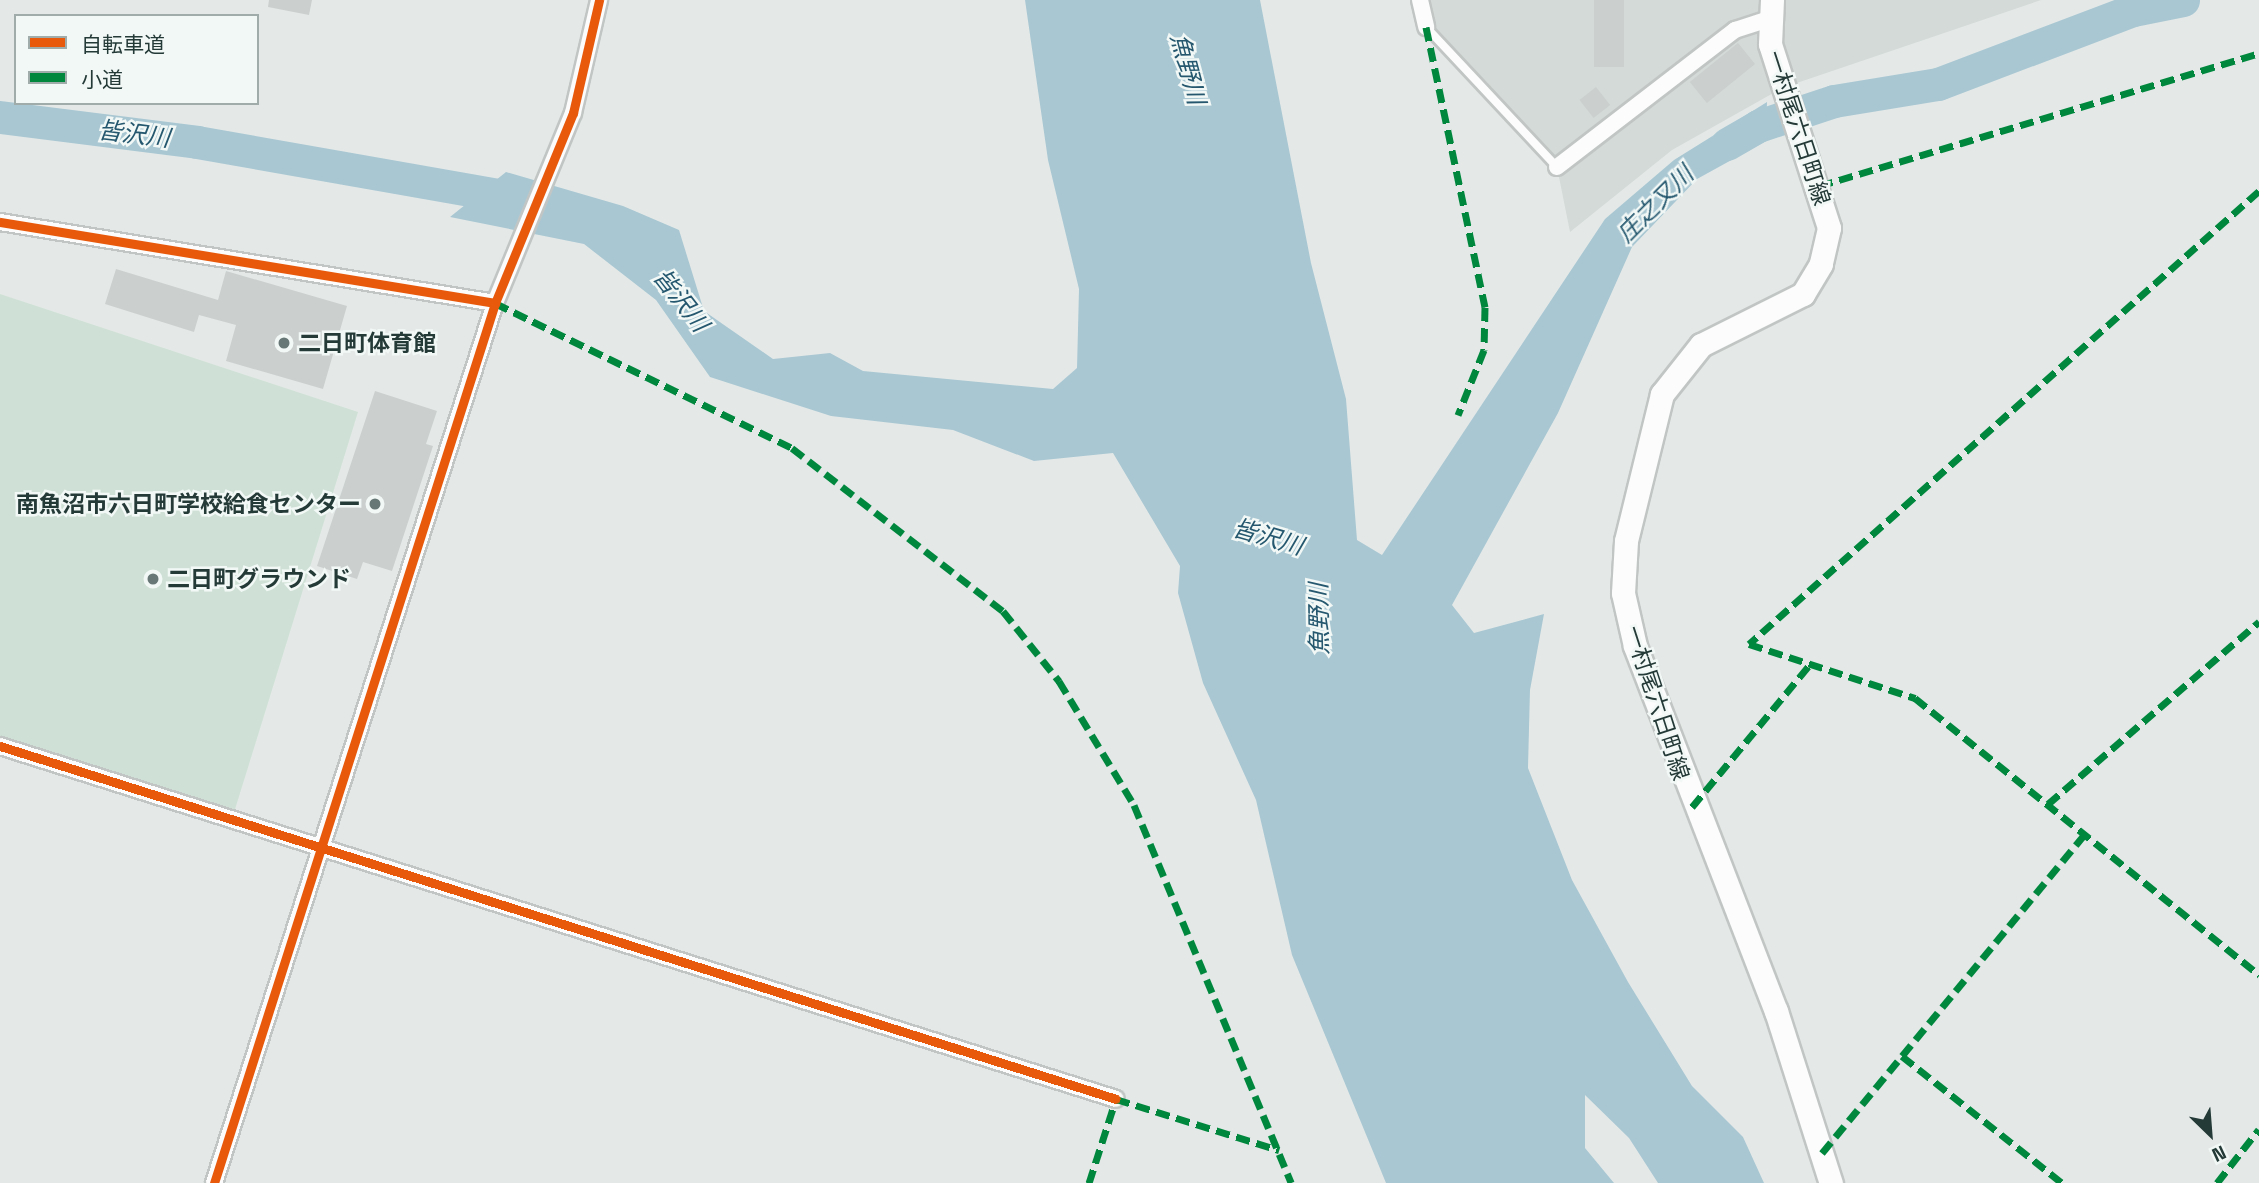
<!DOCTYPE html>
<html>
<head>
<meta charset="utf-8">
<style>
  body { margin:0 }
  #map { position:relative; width:2259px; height:1183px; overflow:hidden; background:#e4e9e7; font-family:"Space Grotesk","Noto Sans JP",sans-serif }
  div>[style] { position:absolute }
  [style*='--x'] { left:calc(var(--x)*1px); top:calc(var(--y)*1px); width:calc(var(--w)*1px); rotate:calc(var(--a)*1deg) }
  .built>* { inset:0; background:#d3dad7 }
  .green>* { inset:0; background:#cfe1d6 }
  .water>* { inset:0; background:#a9c7d3 }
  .river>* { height:33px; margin:-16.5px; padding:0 16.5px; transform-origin:16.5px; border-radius:16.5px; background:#a9c7d3 }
  .building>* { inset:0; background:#cbd0cf; transform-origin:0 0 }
  .roads { filter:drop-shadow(2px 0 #c1c6c4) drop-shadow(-2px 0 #c1c6c4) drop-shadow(0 2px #c1c6c4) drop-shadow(0 -2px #c1c6c4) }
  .service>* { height:8px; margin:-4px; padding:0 4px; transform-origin:4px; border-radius:4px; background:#fbfcfb }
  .minor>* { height:16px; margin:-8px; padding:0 8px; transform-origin:8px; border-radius:8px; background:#fbfcfb }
  .secondary>* { height:23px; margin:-11.5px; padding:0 11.5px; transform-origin:11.5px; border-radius:11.5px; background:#fbfcfb }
  .quiet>* { height:7px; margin-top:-3.5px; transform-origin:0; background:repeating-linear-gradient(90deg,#00873e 0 14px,transparent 0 21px) }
  .cycleway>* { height:9px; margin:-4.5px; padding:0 4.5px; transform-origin:4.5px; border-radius:4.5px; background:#e8590c }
  .dots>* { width:19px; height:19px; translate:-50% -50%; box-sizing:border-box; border:4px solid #f2f8f6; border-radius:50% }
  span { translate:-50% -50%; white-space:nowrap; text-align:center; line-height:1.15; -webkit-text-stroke:5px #f2f8f6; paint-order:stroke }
  .street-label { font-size:23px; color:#243a37 }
  .poi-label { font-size:23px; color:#243a37; font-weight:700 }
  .left { translate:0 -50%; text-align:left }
  .right { translate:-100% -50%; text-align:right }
  .water-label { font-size:24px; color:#25586f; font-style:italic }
  .legend { position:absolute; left:14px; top:14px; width:245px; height:91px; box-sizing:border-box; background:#f2f8f6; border:2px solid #a0acaa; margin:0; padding:9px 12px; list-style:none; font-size:21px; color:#243a37 }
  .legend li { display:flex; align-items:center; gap:14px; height:35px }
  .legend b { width:35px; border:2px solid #a0acaa }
  .north { position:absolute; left:2175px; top:1099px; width:70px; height:70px; -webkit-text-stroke:5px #f2f8f6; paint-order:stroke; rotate:155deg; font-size:19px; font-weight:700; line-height:28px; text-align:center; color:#243a37 }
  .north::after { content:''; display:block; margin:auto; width:24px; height:32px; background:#243a37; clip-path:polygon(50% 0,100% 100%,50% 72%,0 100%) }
</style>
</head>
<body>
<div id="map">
  <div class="built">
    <i style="clip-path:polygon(1420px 0,2041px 0,1782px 88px,1672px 150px,1570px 232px,1557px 167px,1426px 27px)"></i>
  </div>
  <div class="green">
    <i style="clip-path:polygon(0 294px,358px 412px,232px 819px,0 746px)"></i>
  </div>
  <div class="water">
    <i style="clip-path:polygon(1025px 0,1260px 0,1311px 263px,1346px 399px,1357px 540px,1382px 555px,1605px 219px,1674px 160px,1767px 102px,1766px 141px,1697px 179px,1632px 247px,1558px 413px,1452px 605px,1474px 633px,1544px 614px,1530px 690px,1528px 768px,1572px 880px,1628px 982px,1692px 1086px,1743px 1137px,1764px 1183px,1658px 1183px,1629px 1138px,1585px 1095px,1585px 1148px,1614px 1183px,1386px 1183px,1292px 955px,1256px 800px,1203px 683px,1178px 593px,1180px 566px,1113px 453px,1034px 461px,953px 430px,831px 416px,710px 377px,656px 300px,584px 244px,450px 217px,506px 172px,623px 206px,679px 230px,704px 311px,773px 359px,830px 353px,863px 371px,1053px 389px,1077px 368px,1079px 289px,1048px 160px)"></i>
  </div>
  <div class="river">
    <i style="--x:0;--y:117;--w:199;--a:7.2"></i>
    <i style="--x:197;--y:142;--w:334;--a:10"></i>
    <i style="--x:1727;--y:144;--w:36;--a:-30"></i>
    <i style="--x:1758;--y:126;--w:80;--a:-18.2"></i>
    <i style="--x:1834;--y:101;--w:105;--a:-9.3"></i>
    <i style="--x:1938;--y:84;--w:209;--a:-20.8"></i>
    <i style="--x:2133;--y:10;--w:51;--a:-11.3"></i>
  </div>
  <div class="building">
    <i style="clip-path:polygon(269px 0,312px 0,309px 15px,268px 7px)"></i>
    <i style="left:1594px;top:0;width:30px;height:67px"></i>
    <i style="left:1738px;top:43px;width:27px;height:62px;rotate:51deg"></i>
    <i style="left:1596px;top:87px;width:23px;height:21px;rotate:52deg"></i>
    <i style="clip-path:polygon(116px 269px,218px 300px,226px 271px,347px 306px,323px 389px,226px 361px,236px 325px,199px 315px,194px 332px,105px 304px)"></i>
    <i style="clip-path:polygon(375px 391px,437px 411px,426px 444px,433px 446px,392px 571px,363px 562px,357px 579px,317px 566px)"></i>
  </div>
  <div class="roads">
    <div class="service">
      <i style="--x:1426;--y:27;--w:192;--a:46.9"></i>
    </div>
    <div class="minor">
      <i style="--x:1420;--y:0;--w:28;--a:77"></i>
      <i style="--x:1557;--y:167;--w:225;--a:-37.6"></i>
      <i style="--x:1735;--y:30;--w:36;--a:-18"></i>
      <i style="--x:0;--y:222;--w:502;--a:9.29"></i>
      <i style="--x:0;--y:746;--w:1170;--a:17.55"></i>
      <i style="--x:214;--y:1183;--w:924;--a:-72.29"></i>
      <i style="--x:495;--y:303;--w:205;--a:-67.7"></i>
      <i style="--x:573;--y:113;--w:116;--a:-77"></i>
    </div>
    <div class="secondary">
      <i style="--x:1772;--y:0;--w:44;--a:92.6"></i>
      <i style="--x:1770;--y:44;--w:193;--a:72.2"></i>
      <i style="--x:1829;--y:228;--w:37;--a:103"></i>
      <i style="--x:1821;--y:264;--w:35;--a:121"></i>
      <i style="--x:1803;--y:294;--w:114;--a:153.4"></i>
      <i style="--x:1701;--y:345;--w:63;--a:128.5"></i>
      <i style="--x:1662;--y:394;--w:151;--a:103.8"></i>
      <i style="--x:1626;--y:541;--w:52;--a:93.3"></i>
      <i style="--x:1623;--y:593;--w:54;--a:77.2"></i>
      <i style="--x:1635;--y:646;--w:391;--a:68.9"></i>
      <i style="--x:1776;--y:1011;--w:181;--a:72.3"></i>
    </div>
  </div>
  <div class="quiet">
    <i style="--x:1426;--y:27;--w:286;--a:78.1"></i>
    <i style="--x:1485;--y:307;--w:43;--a:91.3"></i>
    <i style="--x:1484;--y:350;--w:70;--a:111.8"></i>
    <i style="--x:1819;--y:186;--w:460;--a:-16.8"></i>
    <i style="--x:2259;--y:191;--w:682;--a:138.39"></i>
    <i style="--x:1749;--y:644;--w:175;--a:18"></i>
    <i style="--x:1915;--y:698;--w:442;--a:38.8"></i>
    <i style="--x:495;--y:303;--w:331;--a:26"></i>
    <i style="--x:792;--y:448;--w:267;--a:37.7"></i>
    <i style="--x:1003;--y:611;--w:90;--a:51.3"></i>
    <i style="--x:1059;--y:681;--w:145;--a:58.8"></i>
    <i style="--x:1134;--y:805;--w:409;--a:67.4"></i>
    <i style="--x:2048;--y:804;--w:279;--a:-40.8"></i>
    <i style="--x:1692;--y:807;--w:188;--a:-50.4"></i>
    <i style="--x:1902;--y:1056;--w:204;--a:38.4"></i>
    <i style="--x:1822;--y:1153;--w:413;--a:-50.5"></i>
    <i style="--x:1089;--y:1183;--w:88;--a:-72.2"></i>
    <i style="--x:1116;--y:1099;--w:171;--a:17.4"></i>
    <i style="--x:2217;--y:1183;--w:68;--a:-52.1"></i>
  </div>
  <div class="cycleway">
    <i style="--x:0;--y:222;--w:502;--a:9.29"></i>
    <i style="--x:0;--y:746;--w:1170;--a:17.55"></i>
    <i style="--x:214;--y:1183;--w:924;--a:-72.29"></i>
    <i style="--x:495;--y:303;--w:205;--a:-67.7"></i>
    <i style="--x:573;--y:113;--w:116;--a:-77"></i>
  </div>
  <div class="dots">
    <i style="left:284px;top:343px;background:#677775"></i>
    <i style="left:375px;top:504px;background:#677775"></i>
    <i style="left:153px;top:579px;background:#677775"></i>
  </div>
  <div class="street-label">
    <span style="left:1798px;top:128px;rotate:72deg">一村尾六日町線</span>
    <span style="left:1657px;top:703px;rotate:72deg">一村尾六日町線</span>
  </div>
  <div class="poi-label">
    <span class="left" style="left:298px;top:343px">二日町体育館</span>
    <span class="right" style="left:361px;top:504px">南魚沼市六日町学校給食センター</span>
    <span class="left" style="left:167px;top:579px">二日町グラウンド</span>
  </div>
  <div class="water-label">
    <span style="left:1188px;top:69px;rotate:75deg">魚野川</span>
    <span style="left:134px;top:134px;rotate:7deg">皆沢川</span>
    <span style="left:1655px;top:204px;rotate:-45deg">庄之又川</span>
    <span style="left:681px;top:300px;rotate:52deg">皆沢川</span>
    <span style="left:1268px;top:537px;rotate:16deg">皆沢川</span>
    <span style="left:1319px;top:619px;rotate:-91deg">魚野川</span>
  </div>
  <ul class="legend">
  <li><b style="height:9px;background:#e8590c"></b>自転車道</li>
  <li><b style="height:9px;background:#00873e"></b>小道</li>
  </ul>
  <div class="north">N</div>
</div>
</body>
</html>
